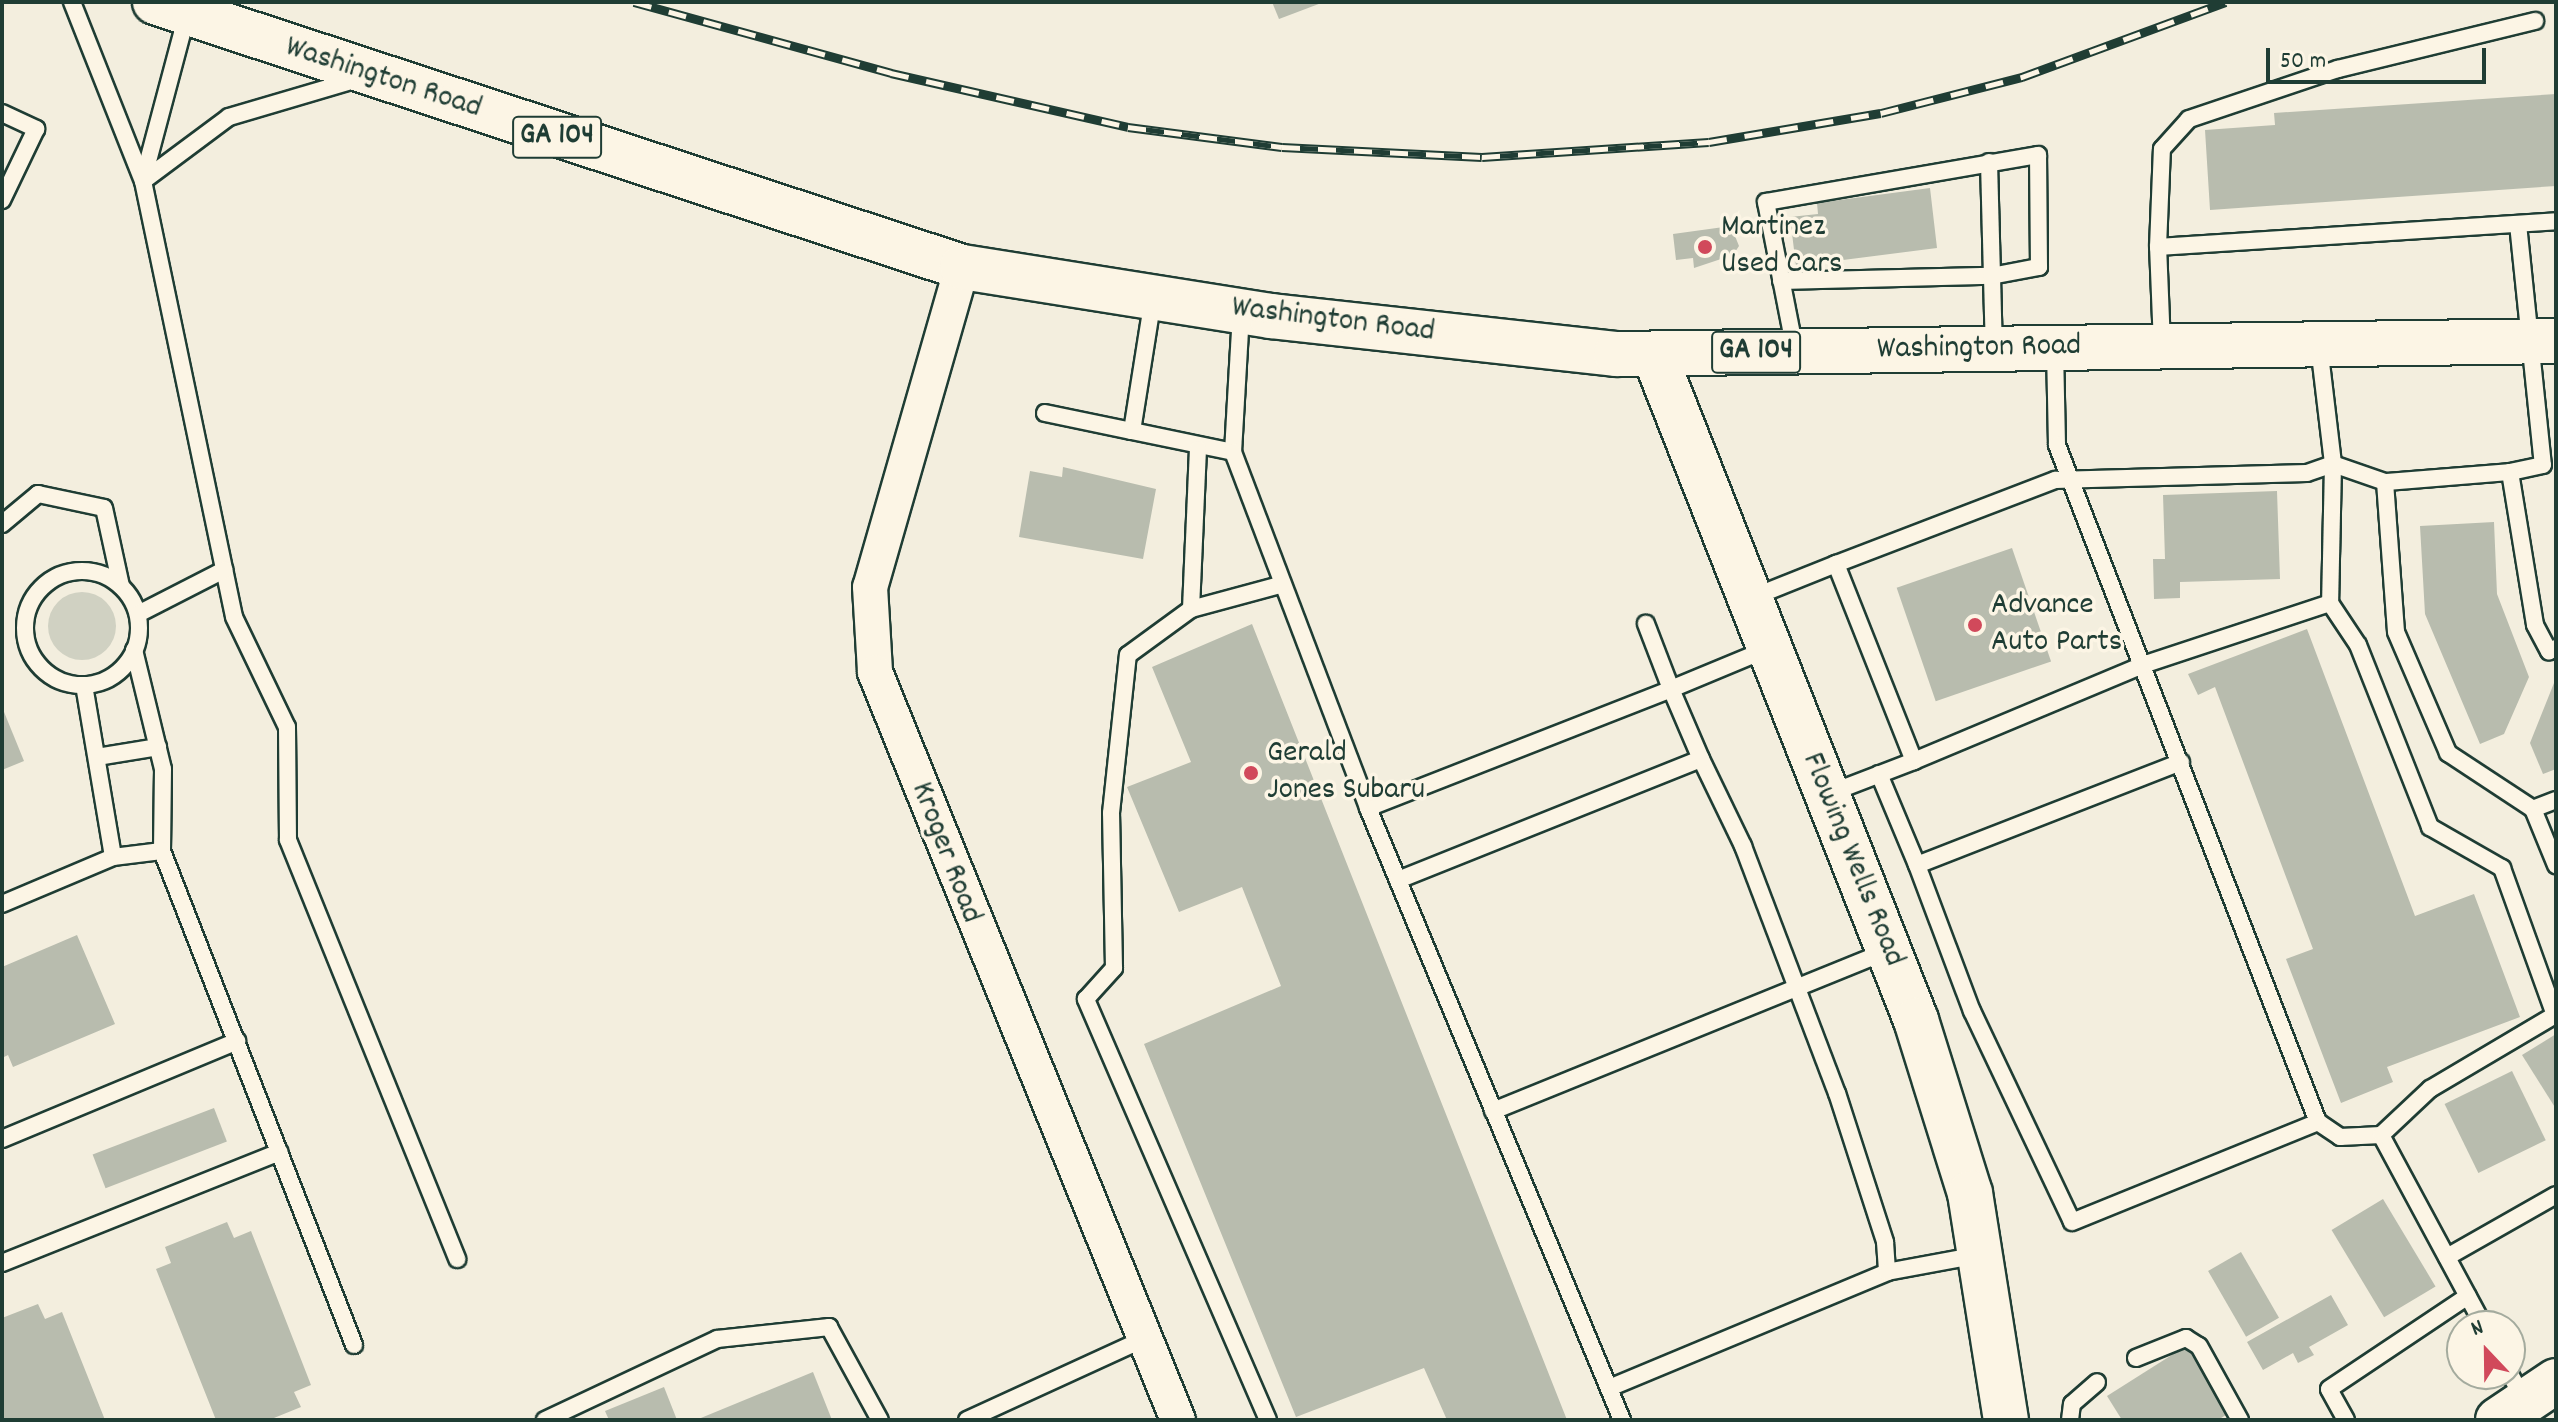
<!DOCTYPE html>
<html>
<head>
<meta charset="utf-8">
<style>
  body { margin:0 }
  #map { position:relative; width:2558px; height:1422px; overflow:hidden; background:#f3eede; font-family:Dekko,sans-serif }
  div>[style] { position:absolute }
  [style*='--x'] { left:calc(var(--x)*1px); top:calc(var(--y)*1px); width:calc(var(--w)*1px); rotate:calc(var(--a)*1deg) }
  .green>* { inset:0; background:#d0d1c2 }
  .round { border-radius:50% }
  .building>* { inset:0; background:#b8bcae; transform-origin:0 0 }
  .roads { filter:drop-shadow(2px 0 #1f3d34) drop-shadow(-2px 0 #1f3d34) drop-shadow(0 2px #1f3d34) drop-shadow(0 -2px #1f3d34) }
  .lane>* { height:16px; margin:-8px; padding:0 8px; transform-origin:8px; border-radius:8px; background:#fcf5e5 }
  .lane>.ring { margin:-8px; padding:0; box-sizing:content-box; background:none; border:16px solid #fcf5e5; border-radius:50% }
  .street>* { height:34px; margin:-17px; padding:0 17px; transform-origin:17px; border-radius:17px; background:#fcf5e5 }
  .secondary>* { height:44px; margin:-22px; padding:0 22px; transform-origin:22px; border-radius:22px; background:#fcf5e5 }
  .primary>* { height:44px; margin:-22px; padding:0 22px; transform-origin:22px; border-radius:22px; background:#fcf5e5 }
  .rail>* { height:9px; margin-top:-4.5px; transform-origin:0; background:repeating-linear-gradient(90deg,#fcf5e5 0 18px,#1f3d34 0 36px); box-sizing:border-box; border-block:2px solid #1f3d34 }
  .dots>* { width:22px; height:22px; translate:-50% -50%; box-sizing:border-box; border:4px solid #fcf5e5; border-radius:50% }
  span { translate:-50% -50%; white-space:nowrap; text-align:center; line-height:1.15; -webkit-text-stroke:7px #fcf5e5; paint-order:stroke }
  .shield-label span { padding:2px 6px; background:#fcf5e5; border:2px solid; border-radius:6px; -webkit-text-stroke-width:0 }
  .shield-label { font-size:30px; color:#1f3d34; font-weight:700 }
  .street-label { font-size:32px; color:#1f3d34 }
  .poi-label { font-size:32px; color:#1f3d34 }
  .left { translate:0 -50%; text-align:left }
  .frame { position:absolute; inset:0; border:4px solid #1f3d34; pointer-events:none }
  .north { position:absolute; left:2446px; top:1310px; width:80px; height:80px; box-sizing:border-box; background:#fcf5e5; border:2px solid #a4ab9e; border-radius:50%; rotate:338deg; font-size:22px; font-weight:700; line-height:32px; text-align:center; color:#1f3d34 }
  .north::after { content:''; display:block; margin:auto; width:28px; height:36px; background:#d1495b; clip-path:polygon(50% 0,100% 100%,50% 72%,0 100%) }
  .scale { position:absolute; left:2266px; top:48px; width:220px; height:36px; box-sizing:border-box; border:4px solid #1f3d34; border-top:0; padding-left:10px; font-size:24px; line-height:28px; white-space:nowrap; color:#1f3d34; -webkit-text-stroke:6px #fcf5e5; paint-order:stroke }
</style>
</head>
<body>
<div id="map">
  <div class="green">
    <i class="round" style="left:48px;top:592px;width:68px;height:68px"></i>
  </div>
  <div class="building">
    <i style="clip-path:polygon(1272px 2px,1324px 2px,1279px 19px)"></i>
    <i style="clip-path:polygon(2556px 94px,2556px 186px,2210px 210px,2205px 130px,2275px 125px,2274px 113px)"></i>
    <i style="clip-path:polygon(1930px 188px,1937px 248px,1796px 266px,1790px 217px,1818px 214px,1817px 203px)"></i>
    <i style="clip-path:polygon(1731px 226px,1739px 246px,1733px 255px,1694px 268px,1693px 258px,1676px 260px,1673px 234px)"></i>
    <i style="clip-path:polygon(1063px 467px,1156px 489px,1143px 559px,1019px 537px,1030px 471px,1062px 477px)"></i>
    <i style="clip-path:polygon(2277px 491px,2280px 579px,2180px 582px,2180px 598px,2154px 599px,2153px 559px,2165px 559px,2163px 495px)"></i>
    <i style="clip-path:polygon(2494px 522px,2497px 594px,2529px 677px,2504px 734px,2480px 744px,2425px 614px,2420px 526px)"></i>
    <i style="left:2012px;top:548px;width:120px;height:122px;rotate:71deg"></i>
    <i style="clip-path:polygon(1252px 624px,1567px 1420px,1447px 1420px,1424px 1368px,1296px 1417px,1144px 1044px,1281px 986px,1242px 887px,1179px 912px,1127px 787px,1191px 762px,1152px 667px)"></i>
    <i style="clip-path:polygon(2307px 629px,2415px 916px,2474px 894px,2520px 1017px,2387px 1067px,2393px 1082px,2341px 1103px,2286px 959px,2313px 949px,2215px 687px,2198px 695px,2188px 674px)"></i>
    <i style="clip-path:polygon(2556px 678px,2556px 769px,2543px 774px,2530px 743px)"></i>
    <i style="clip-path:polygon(2px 707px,24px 761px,2px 770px)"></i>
    <i style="clip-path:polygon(77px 935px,115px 1024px,13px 1067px,8px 1055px,2px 1058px,2px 967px)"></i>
    <i style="clip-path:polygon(2556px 1034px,2556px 1109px,2522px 1055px)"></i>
    <i style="left:2512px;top:1071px;width:77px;height:75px;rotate:64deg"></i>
    <i style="left:214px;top:1108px;width:36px;height:130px;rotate:69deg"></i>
    <i style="left:2383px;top:1199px;width:102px;height:60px;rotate:59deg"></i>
    <i style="clip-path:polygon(227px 1222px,234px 1238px,251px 1231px,311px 1385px,294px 1392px,301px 1407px,269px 1420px,216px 1420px,156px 1269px,171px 1263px,165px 1247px)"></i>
    <i style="left:2241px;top:1252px;width:76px;height:38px;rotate:60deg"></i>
    <i style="clip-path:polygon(2331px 1295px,2348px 1325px,2309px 1347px,2314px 1355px,2298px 1363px,2293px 1353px,2263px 1370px,2247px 1342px)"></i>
    <i style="clip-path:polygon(38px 1304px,45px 1319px,62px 1312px,105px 1420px,2px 1420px,2px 1318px)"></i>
    <i style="clip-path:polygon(2186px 1346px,2229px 1413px,2218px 1420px,2122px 1420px,2107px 1396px)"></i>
    <i style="clip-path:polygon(813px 1372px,832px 1420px,696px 1420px)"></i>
    <i style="clip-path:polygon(664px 1387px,677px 1420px,609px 1420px,605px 1411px)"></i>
  </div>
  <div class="roads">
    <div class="lane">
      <i style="--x:72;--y:2;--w:193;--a:68.4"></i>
      <i style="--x:143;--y:181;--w:445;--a:78.2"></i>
      <i style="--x:234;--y:617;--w:122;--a:64.3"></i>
      <i style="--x:287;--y:727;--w:113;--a:89.5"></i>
      <i style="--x:288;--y:840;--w:452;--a:68"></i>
      <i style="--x:2;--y:113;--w:38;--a:25"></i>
      <i style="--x:36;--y:129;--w:79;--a:115.6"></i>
      <i style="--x:1989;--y:162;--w:186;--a:88.5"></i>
      <i style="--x:143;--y:180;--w:171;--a:-75.1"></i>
      <i style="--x:143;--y:181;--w:107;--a:-36.7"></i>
      <i style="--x:229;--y:117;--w:134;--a:-16.4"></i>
      <i style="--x:2518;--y:224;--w:242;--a:84.1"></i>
      <i style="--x:2543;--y:465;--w:34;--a:168"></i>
      <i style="--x:2510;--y:472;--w:155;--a:80.7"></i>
      <i style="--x:2535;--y:625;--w:30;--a:62"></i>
      <i style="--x:2549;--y:651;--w:8;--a:-23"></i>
      <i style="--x:2158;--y:247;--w:98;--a:-87.7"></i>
      <i style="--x:2162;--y:149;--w:40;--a:-48"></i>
      <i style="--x:2189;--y:119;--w:157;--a:-18.6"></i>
      <i style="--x:2338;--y:69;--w:203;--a:-13.7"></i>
      <i style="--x:1781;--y:281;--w:210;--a:-1.4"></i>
      <i style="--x:1991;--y:276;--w:49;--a:-10.6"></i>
      <i style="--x:2039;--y:267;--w:112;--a:-90.5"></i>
      <i style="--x:2038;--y:155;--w:276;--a:170.2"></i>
      <i style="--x:1766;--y:202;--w:151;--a:78.9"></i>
      <i style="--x:2162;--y:345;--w:98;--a:-92.3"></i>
      <i style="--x:2158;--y:247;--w:399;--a:-3.7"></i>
      <i style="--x:2319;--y:346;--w:119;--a:83.2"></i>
      <i style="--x:2333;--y:464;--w:55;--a:19.1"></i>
      <i style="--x:2055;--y:349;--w:96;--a:88.8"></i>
      <i style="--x:2057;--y:445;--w:726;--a:68.92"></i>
      <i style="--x:2318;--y:1122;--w:27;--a:34"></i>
      <i style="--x:2340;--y:1137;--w:41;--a:-2.8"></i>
      <i style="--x:2381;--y:1135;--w:217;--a:61.7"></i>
      <i style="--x:1045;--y:413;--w:89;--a:11.7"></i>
      <i style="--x:1132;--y:431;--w:135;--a:-81"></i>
      <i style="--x:1132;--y:431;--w:103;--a:11.7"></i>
      <i style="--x:1233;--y:452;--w:139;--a:-86.7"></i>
      <i style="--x:1233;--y:452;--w:381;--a:69.2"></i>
      <i style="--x:1368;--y:808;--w:326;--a:-21.4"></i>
      <i style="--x:1671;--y:689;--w:70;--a:-111"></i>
      <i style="--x:2510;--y:472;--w:125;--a:175.4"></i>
      <i style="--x:2385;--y:482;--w:150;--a:85.8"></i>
      <i style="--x:2396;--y:632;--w:132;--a:66.7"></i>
      <i style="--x:2448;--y:753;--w:102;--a:33.4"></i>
      <i style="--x:2;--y:524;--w:47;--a:-39.8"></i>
      <i style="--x:38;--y:494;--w:67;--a:12"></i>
      <i style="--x:104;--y:508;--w:80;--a:77.7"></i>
      <i class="ring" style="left:25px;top:571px;width:98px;height:98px"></i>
      <i style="--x:1751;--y:598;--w:92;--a:-21.8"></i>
      <i style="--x:1836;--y:564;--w:235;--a:-21"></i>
      <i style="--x:2055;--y:480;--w:252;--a:-1.6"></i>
      <i style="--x:2307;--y:473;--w:28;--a:-19"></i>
      <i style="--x:2333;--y:464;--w:139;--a:91.2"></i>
      <i style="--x:2330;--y:603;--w:197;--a:161.7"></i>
      <i style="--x:2143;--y:665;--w:248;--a:157.3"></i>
      <i style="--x:1914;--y:761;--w:212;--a:-111.6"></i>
      <i style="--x:2330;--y:603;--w:50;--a:56.3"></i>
      <i style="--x:2358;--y:645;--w:196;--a:68.4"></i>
      <i style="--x:2430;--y:827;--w:83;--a:29.7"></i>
      <i style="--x:2502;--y:868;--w:156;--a:70.2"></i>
      <i style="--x:2555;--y:1015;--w:145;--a:149.4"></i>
      <i style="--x:2430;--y:1089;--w:67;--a:136.8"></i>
      <i style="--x:1191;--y:609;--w:160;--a:-87.5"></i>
      <i style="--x:138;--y:614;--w:97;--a:-27.1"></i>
      <i style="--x:134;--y:650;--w:122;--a:76.3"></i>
      <i style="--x:163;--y:769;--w:82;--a:90.7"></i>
      <i style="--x:84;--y:685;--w:174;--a:80.4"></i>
      <i style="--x:97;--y:757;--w:62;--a:-9.3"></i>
      <i style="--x:1701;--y:759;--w:97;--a:64.2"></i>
      <i style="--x:1743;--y:846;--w:264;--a:69.2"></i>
      <i style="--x:1837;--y:1093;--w:157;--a:72.1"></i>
      <i style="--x:1885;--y:1242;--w:30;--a:86"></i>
      <i style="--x:2181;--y:762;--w:283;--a:158.7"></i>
      <i style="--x:1917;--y:865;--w:156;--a:69.4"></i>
      <i style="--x:1972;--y:1011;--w:233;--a:64.6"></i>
      <i style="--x:2072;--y:1222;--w:266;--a:-22.1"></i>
      <i style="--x:1879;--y:774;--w:99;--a:67.3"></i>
      <i style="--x:1828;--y:794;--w:92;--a:-21"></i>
      <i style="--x:2556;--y:800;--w:25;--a:159"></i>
      <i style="--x:2533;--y:809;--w:61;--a:67.7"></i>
      <i style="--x:1368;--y:808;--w:663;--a:67.46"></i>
      <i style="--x:1398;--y:880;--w:326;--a:-21.8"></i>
      <i style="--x:1701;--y:759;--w:76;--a:-113.2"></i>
      <i style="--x:1671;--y:689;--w:104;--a:-22.6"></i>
      <i style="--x:2;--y:904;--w:121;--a:-22.9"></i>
      <i style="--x:113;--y:857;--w:49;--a:-7"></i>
      <i style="--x:162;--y:851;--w:530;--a:68.76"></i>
      <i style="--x:1493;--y:1111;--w:426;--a:-22.1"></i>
      <i style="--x:2;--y:1139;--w:255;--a:-22.6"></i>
      <i style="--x:2447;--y:1257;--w:125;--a:-29.6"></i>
      <i style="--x:2;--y:1263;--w:299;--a:-21.8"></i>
      <i style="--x:2136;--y:1358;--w:54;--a:-21.8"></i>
      <i style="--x:2186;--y:1338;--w:15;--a:32"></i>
      <i style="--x:2199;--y:1346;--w:85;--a:61"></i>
      <i style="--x:2510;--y:1374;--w:30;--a:62"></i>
      <i style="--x:1609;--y:1388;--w:301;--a:-22.6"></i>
      <i style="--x:1887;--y:1272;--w:94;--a:-10.5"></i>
      <i style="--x:545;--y:1420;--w:190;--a:-25.2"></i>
      <i style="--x:717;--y:1339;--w:113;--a:-6.1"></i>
      <i style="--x:829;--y:1327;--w:106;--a:61.3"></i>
      <i style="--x:967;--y:1420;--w:195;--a:-24.6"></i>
      <i style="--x:1268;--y:1420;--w:459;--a:-113.4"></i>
      <i style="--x:1086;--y:999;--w:42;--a:-47.9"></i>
      <i style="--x:1114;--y:968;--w:155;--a:-91.1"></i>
      <i style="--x:1111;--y:813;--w:159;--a:-83.9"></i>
      <i style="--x:1128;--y:655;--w:78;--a:-36.1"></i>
      <i style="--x:1191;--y:609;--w:92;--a:-15.1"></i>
      <i style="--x:2070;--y:1420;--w:16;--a:-83"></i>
      <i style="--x:2072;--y:1404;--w:33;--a:-41"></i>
      <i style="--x:2346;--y:1420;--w:35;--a:-119"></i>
      <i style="--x:2329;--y:1389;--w:167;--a:-33.8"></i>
    </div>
    <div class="street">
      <i style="--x:962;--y:267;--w:333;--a:106"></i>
      <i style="--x:870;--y:587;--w:85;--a:86.6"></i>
      <i style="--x:875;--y:672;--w:807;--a:67.95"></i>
    </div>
    <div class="secondary">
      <i style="--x:1654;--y:354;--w:716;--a:68.53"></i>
      <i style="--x:1916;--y:1020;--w:181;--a:72.7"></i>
      <i style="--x:1970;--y:1193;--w:230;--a:81"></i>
      <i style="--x:2498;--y:1420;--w:70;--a:-33.9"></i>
    </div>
    <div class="primary">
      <i style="--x:155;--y:2;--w:849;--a:18.18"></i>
      <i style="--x:962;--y:267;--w:313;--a:9"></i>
      <i style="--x:1271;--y:316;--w:347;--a:6.3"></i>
      <i style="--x:1616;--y:354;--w:940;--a:-0.79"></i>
    </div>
  </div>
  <div class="rail">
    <i style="--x:634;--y:2;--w:267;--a:15.4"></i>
    <i style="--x:891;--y:73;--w:243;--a:12.8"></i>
    <i style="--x:1128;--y:127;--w:155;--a:7.4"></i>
    <i style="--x:1282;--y:147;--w:200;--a:2.9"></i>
    <i style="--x:1482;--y:157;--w:227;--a:-3.8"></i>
    <i style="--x:1709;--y:142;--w:174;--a:-9.6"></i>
    <i style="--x:1881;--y:113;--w:146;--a:-14.3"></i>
    <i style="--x:2022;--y:77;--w:217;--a:-20.2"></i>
  </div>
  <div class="dots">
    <i style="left:1705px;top:247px;background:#d1495b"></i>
    <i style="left:1975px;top:625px;background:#d1495b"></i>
    <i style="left:1251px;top:773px;background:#d1495b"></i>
  </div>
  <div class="shield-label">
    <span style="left:557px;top:137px">GA 104</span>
    <span style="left:1756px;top:352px">GA 104</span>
  </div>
  <div class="street-label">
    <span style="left:383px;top:79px;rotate:18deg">Washington Road</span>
    <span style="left:1333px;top:321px;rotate:7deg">Washington Road</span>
    <span style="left:1979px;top:349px;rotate:-1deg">Washington Road</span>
    <span style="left:945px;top:853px;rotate:69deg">Kroger Road</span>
    <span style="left:1852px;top:860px;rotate:68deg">Flowing Wells Road</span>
  </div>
  <div class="poi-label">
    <span class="left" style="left:1721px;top:247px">Martinez<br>Used Cars</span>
    <span class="left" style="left:1991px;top:625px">Advance<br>Auto Parts</span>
    <span class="left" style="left:1267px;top:773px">Gerald<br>Jones Subaru</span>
  </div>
  <div class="frame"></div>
  <div class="north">N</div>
  <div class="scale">50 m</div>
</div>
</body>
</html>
